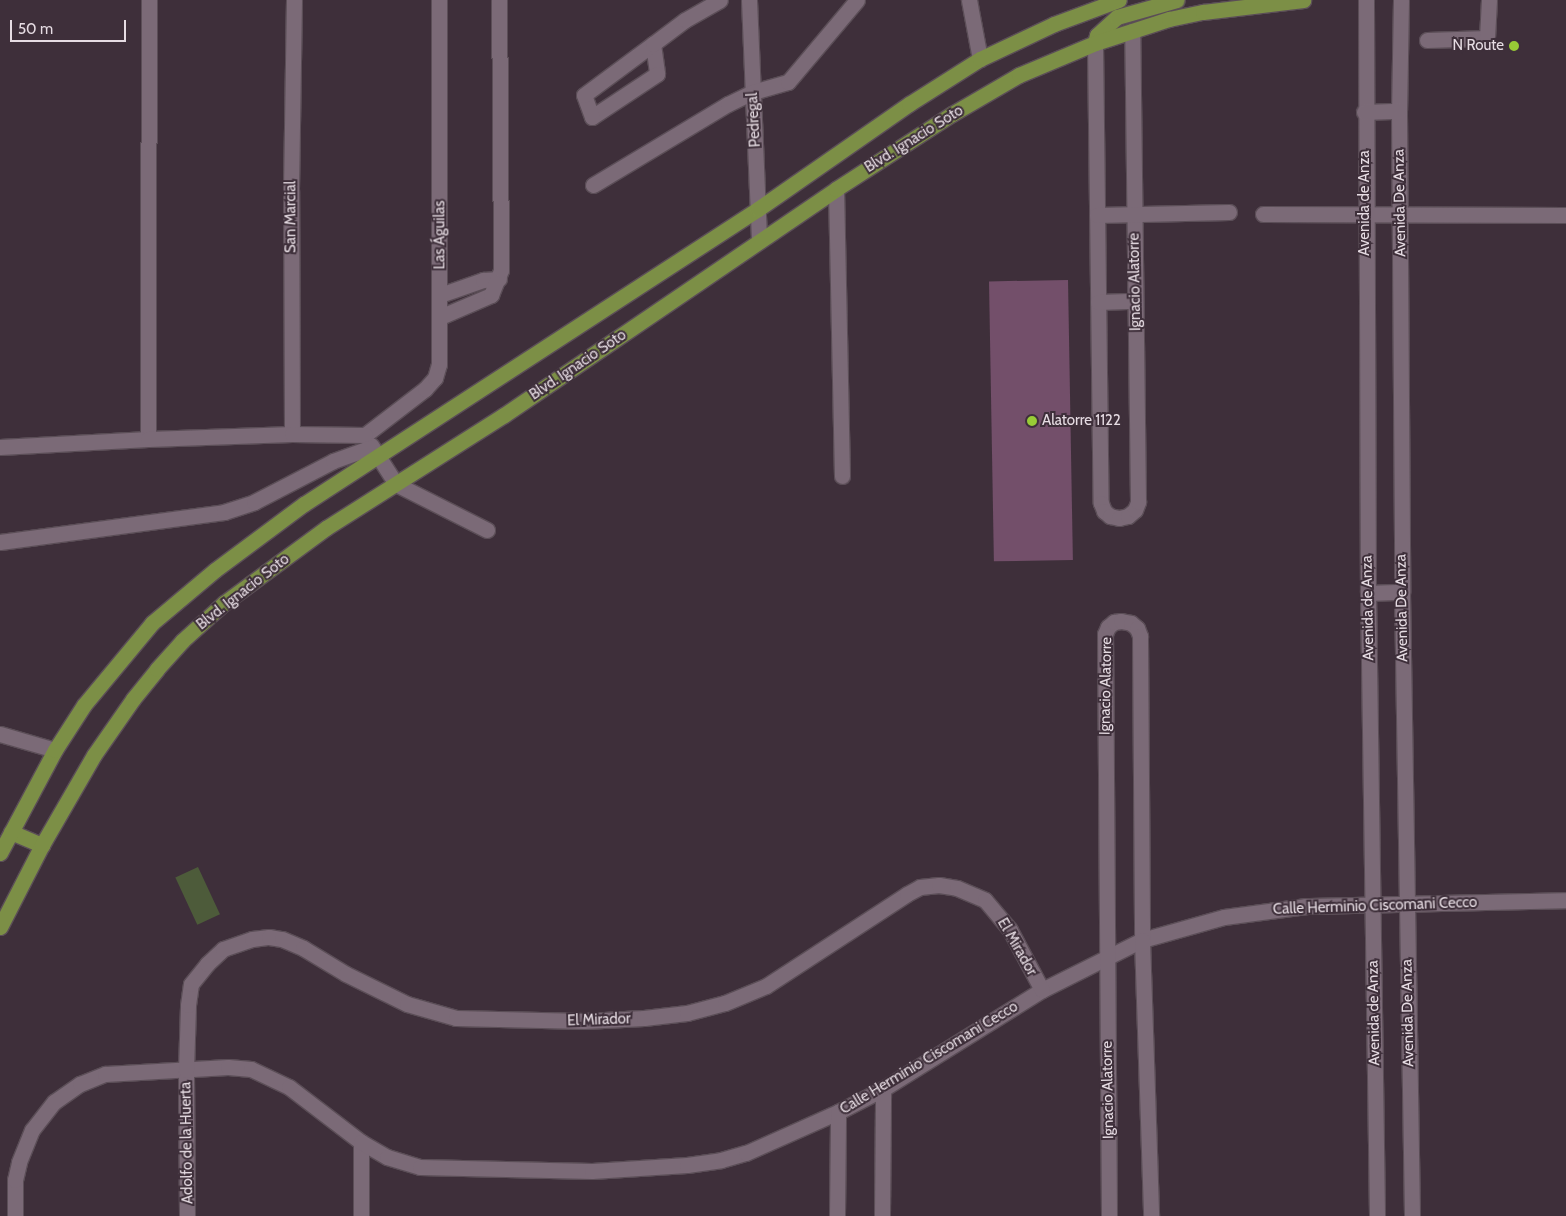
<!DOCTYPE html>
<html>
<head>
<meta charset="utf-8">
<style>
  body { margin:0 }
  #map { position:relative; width:1566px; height:1216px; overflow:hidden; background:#3e2f3a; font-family:Cabin,sans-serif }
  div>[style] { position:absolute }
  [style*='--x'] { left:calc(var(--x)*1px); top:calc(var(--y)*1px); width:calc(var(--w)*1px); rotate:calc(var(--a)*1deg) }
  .green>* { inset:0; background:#4d5b3a; transform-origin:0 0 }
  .building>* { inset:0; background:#734f6a; transform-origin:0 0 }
  .roads { filter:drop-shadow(1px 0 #5b4e57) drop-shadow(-1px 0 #5b4e57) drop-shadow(0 1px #5b4e57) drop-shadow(0 -1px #5b4e57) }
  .minor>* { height:15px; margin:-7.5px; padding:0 7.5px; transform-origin:7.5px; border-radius:7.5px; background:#7b6a77 }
  .major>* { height:15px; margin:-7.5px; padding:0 7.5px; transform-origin:7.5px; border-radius:7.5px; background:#7c8f46 }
  .dots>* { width:14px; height:14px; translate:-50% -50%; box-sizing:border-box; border:2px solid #3e2f3a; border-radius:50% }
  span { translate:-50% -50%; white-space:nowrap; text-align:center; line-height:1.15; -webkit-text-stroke:4px #3e2f3a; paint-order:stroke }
  .poi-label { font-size:15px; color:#e6dce3 }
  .right { translate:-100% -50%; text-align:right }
  .left { translate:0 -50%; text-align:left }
  .street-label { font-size:15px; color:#e6dce3 }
  .scale { position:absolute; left:10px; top:20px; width:116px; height:22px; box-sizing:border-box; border:2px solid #e6dce3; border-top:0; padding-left:6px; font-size:15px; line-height:18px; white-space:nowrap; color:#e6dce3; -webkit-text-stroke:4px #3e2f3a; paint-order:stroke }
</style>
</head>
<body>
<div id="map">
  <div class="green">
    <i style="left:198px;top:867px;width:52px;height:25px;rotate:65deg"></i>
  </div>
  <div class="building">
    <i style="left:1068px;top:280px;width:280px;height:79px;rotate:89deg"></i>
  </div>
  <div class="roads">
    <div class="minor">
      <i style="--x:749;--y:0;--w:241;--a:87.6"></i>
      <i style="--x:969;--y:0;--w:60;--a:79.4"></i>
      <i style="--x:1366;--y:0;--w:593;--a:89.81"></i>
      <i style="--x:1368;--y:593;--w:623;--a:89.17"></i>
      <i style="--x:1401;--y:0;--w:111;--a:91"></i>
      <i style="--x:1399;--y:111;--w:481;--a:89.6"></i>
      <i style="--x:1402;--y:592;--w:624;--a:89.08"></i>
      <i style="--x:1427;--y:40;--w:60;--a:-1.9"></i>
      <i style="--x:1487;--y:38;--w:38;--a:-87"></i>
      <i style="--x:1095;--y:43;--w:460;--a:89.3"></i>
      <i style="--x:1101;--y:503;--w:9;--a:69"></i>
      <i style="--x:1104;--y:511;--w:8;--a:40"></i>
      <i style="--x:1110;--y:516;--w:9;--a:13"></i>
      <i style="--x:1119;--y:518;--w:9;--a:-13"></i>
      <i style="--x:1128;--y:516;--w:9;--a:-41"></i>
      <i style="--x:1135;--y:510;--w:9;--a:-69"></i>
      <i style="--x:1138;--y:502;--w:471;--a:-90.7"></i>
      <i style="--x:653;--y:44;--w:30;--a:82"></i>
      <i style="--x:657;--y:74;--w:78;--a:146.5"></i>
      <i style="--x:592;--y:117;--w:23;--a:-110"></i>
      <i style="--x:584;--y:95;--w:86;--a:-36.5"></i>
      <i style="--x:653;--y:44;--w:40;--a:-37"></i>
      <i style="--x:685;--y:20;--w:40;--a:-29.7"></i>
      <i style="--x:1364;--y:112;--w:35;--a:-2"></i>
      <i style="--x:593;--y:185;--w:157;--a:-31"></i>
      <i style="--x:728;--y:104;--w:28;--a:-26"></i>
      <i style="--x:753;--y:92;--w:36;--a:-16"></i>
      <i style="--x:788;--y:82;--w:107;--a:-49.9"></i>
      <i style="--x:836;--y:189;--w:287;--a:88.8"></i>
      <i style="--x:1263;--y:214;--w:303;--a:0.2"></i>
      <i style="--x:1097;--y:215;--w:132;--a:-1.3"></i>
      <i style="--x:440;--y:295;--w:46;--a:-19.2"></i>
      <i style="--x:483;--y:280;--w:16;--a:-4"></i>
      <i style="--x:1098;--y:302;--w:37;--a:-2"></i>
      <i style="--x:440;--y:317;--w:56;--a:-23.3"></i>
      <i style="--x:491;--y:295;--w:27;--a:-68"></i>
      <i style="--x:501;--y:270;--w:270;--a:-90.4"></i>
      <i style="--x:292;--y:434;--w:244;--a:-90.2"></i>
      <i style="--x:291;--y:190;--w:190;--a:-89.1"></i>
      <i style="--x:365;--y:435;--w:76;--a:-37.5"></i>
      <i style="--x:425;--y:389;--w:15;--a:-48"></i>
      <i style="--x:435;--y:378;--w:15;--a:-74"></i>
      <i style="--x:439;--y:364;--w:364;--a:-90"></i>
      <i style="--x:148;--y:439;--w:439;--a:-89.9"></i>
      <i style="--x:371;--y:445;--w:46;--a:57.3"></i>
      <i style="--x:396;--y:484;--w:102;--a:26.8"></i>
      <i style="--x:0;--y:447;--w:148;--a:-3.1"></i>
      <i style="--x:148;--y:439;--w:144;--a:-2"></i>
      <i style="--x:292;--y:434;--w:73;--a:0.8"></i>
      <i style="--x:0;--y:542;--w:226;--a:-7.6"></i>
      <i style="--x:224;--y:512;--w:32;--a:-18"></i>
      <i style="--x:254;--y:502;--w:89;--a:-27.4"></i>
      <i style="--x:333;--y:461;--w:41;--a:-19.7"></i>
      <i style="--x:1368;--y:593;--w:34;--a:-2"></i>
      <i style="--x:0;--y:734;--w:57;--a:16.2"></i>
      <i style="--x:361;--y:1142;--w:74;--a:90"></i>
      <i style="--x:15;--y:1216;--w:36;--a:-90"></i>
      <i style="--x:15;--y:1180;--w:18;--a:-77"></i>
      <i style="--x:19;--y:1162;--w:35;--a:-68"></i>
      <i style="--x:32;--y:1130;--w:36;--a:-52"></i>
      <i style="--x:54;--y:1102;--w:32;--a:-35"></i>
      <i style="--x:80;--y:1084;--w:27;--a:-22"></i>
      <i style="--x:105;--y:1074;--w:123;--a:-3.3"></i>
      <i style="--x:228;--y:1067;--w:23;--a:5"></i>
      <i style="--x:251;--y:1069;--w:42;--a:25.3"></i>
      <i style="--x:289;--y:1087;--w:91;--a:37.4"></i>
      <i style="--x:361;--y:1142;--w:30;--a:30"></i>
      <i style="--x:387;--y:1157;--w:34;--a:17"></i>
      <i style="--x:420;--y:1167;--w:172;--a:1.3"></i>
      <i style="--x:592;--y:1171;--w:95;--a:-3.6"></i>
      <i style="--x:687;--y:1165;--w:34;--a:-8"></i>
      <i style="--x:721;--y:1160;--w:26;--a:-16"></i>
      <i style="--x:746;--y:1153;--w:101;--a:-24"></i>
      <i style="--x:838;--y:1112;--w:51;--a:-27.1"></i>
      <i style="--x:883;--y:1089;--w:187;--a:-31.9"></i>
      <i style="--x:1042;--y:990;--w:112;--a:-26.6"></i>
      <i style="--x:1142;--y:940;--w:85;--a:-15.7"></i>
      <i style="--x:1224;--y:917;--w:83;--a:-7.6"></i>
      <i style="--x:1306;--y:906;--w:260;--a:-1.3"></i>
      <i style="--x:187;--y:1216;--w:146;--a:-90.4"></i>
      <i style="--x:186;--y:1070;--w:65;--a:-88.2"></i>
      <i style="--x:188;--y:1005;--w:21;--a:-82"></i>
      <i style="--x:191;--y:984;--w:26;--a:-51"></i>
      <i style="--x:207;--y:964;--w:22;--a:-43"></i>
      <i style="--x:223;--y:949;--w:31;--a:-19"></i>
      <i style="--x:252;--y:939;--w:17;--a:-7"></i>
      <i style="--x:269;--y:937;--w:13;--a:9"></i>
      <i style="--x:282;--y:939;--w:23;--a:23"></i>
      <i style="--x:303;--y:948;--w:50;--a:31.2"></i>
      <i style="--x:346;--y:974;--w:68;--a:26.2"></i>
      <i style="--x:407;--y:1004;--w:51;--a:15.9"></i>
      <i style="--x:456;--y:1018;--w:128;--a:1.3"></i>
      <i style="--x:584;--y:1021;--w:60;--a:-2.9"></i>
      <i style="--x:644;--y:1018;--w:43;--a:-6.6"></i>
      <i style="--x:687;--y:1013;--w:39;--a:-15"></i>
      <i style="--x:725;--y:1003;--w:44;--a:-22.5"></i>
      <i style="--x:766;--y:986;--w:168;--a:-33.1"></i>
      <i style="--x:907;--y:894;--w:15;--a:-28"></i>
      <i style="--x:920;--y:887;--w:19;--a:-6"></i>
      <i style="--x:939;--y:885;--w:18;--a:9"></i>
      <i style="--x:957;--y:888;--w:30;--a:23"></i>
      <i style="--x:985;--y:900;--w:39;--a:50"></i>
      <i style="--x:1010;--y:930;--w:68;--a:61.9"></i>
      <i style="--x:837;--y:1216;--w:104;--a:-89.4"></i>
      <i style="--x:882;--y:1216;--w:127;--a:-89.5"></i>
      <i style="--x:1109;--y:1216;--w:582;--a:-90.39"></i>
      <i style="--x:1105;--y:634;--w:8;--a:-67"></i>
      <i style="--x:1108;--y:627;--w:8;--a:-40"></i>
      <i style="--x:1114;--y:622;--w:7;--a:-8"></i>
      <i style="--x:1121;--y:621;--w:10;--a:11"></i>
      <i style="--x:1131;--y:623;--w:8;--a:40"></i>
      <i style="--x:1137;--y:628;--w:9;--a:69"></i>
      <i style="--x:1140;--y:636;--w:304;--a:89.6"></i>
      <i style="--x:1142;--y:940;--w:276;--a:88.1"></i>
    </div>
    <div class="major">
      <i style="--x:1095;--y:43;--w:8;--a:-76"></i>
      <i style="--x:1097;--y:35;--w:27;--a:-42"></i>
      <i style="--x:1117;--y:17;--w:62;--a:-15.8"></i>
      <i style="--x:11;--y:832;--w:34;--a:23"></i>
      <i style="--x:0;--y:853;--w:117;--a:-61.9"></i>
      <i style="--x:55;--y:750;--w:54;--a:-57.2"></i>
      <i style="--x:84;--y:705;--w:107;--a:-50.3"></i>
      <i style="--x:152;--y:623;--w:82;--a:-40.1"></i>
      <i style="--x:215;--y:570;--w:111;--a:-36.6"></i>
      <i style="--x:304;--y:504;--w:541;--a:-33.01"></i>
      <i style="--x:758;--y:209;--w:184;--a:-34.8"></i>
      <i style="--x:909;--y:104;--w:84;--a:-32.4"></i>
      <i style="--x:980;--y:59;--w:82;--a:-25.3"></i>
      <i style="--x:1054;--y:24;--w:69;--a:-20.3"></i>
      <i style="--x:0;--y:927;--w:92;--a:-62.9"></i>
      <i style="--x:42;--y:845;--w:104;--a:-60"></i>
      <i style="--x:94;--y:755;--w:68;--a:-55.1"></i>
      <i style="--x:133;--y:699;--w:38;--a:-51"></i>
      <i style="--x:157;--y:669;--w:38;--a:-48"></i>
      <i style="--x:182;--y:641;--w:57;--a:-42.1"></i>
      <i style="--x:224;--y:603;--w:127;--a:-36.3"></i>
      <i style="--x:326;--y:528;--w:211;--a:-32.4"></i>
      <i style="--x:504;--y:415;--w:402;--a:-34.2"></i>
      <i style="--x:836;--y:189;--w:138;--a:-32.9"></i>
      <i style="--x:952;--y:114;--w:78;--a:-30.2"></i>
      <i style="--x:1019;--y:75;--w:82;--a:-22.8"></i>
      <i style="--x:1095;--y:43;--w:78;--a:-18"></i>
      <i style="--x:1169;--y:19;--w:35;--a:-12"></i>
      <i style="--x:1203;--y:12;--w:101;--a:-6.8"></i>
    </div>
  </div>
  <div class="dots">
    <i style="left:1514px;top:46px;background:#98cb36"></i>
    <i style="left:1032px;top:421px;background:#98cb36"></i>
  </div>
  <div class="poi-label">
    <span class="right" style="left:1504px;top:46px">N Route</span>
    <span class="left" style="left:1042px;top:421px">Alatorre 1122</span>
  </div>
  <div class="street-label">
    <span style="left:754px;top:120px;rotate:-93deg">Pedregal</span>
    <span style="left:914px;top:139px;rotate:-32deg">Blvd. Ignacio Soto</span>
    <span style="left:1365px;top:203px;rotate:-90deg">Avenida de Anza</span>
    <span style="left:1400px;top:203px;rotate:-91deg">Avenida De Anza</span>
    <span style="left:291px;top:217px;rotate:-90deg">San Marcial</span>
    <span style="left:440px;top:235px;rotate:-90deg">Las Águilas</span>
    <span style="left:1135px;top:282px;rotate:-91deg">Ignacio Alatorre</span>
    <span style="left:578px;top:365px;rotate:-34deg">Blvd. Ignacio Soto</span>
    <span style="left:243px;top:592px;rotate:-38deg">Blvd. Ignacio Soto</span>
    <span style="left:1368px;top:608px;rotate:-91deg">Avenida de Anza</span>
    <span style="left:1402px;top:608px;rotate:-91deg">Avenida De Anza</span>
    <span style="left:1106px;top:686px;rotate:-89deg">Ignacio Alatorre</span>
    <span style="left:1375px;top:906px;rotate:-2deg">Calle Herminio Ciscomani Cecco</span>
    <span style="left:1017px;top:947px;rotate:60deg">El Mirador</span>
    <span style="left:1374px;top:1013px;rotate:-91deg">Avenida de Anza</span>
    <span style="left:1408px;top:1013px;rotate:-91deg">Avenida De Anza</span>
    <span style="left:599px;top:1020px;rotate:-2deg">El Mirador</span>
    <span style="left:929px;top:1058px;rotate:-31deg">Calle Herminio Ciscomani Cecco</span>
    <span style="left:1108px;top:1090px;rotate:-91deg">Ignacio Alatorre</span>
    <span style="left:187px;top:1143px;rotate:-91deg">Adolfo de la Huerta</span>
  </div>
  <div class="scale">50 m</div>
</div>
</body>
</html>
